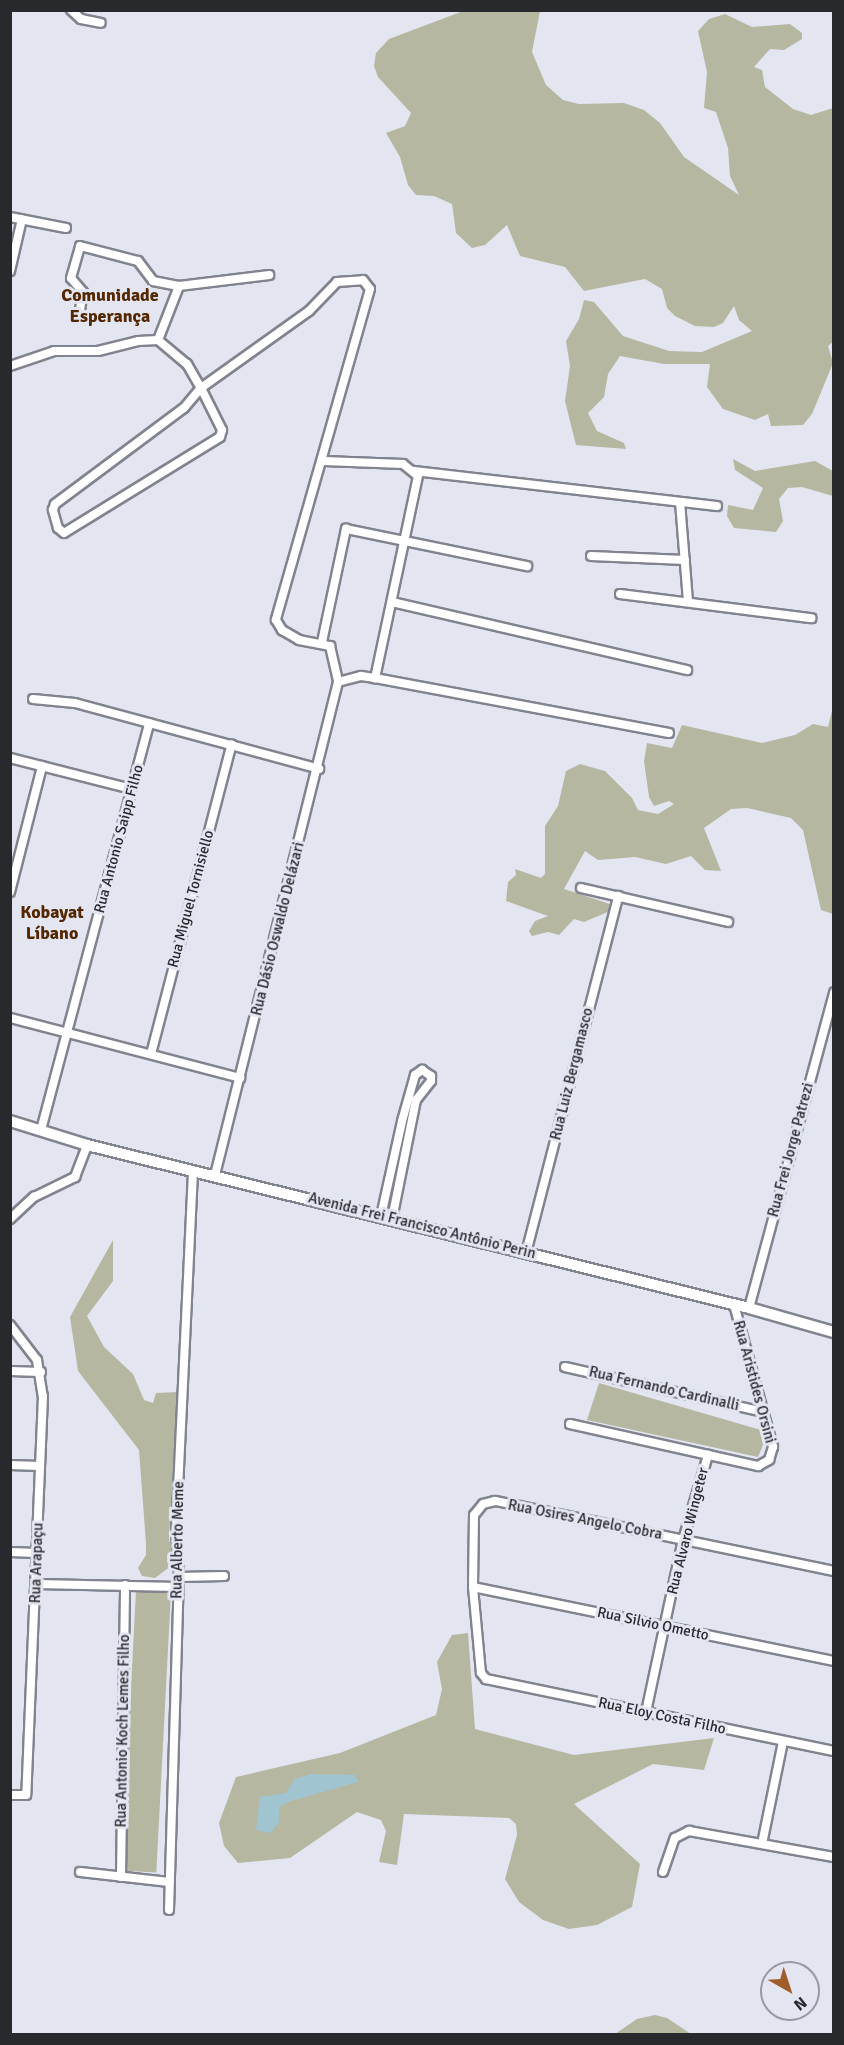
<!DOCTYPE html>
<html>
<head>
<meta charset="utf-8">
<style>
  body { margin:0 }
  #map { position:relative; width:844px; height:2045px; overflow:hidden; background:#e3e6f1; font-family:Signika,sans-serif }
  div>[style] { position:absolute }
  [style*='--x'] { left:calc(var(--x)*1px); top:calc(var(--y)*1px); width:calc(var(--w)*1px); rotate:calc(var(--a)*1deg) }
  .green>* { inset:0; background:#b5b7a0; transform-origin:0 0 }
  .water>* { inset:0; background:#a0c4d0 }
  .roads { filter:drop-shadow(2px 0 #81848e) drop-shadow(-2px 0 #81848e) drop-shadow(0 2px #81848e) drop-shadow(0 -2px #81848e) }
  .minor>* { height:8px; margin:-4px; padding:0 4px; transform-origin:4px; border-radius:4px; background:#fff }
  .tertiary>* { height:10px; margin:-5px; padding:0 5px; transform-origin:5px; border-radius:5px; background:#fff }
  span { translate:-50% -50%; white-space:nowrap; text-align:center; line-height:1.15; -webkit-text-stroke:6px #e3e6f1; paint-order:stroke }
  .street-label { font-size:15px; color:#28292d }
  .quarter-label { font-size:18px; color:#522701; font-weight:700 }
  .frame { position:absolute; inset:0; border:12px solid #28292d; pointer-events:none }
  .north { position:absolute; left:760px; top:1961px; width:60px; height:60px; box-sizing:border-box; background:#e3e6f1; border:2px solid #989aa3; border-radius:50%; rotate:141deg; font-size:16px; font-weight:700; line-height:24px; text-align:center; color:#28292d }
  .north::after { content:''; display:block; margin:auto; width:21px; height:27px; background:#a05d2c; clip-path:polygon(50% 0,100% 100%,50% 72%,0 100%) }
</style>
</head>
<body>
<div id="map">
  <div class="green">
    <i style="clip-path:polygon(466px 10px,540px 11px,532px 52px,546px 85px,563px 100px,579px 104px,624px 103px,644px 110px,660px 123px,684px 157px,739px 195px,730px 176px,728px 148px,716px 112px,704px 108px,707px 72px,698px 31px,709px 19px,725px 14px,752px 27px,790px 24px,802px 33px,802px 39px,784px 50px,770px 49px,754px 67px,762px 70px,765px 87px,793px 109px,811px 115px,833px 108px,834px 341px,828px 346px,833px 363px,812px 414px,803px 425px,771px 426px,768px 414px,755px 420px,723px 409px,707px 387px,710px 364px,664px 364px,620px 356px,608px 374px,604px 397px,588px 413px,597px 431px,624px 443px,626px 449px,576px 445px,565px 401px,570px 366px,566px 341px,579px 319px,584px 300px,594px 302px,623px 336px,669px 351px,702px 352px,752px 331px,739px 320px,734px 306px,723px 323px,714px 327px,695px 326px,675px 316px,667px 308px,662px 289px,645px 279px,584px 291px,565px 267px,520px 256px,507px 225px,485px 245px,472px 248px,456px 233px,452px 204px,434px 196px,416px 195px,408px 185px,400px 157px,386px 133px,405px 126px,411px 113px,378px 77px,374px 66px,376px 53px,389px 39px)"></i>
    <i style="clip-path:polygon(733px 459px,755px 471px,815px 461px,833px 471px,833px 496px,802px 487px,788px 488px,779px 499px,783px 521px,776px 532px,734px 528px,727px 516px,728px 505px,753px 510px,763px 488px,735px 470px)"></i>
    <i style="clip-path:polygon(833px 707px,833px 914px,821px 910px,803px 830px,791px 818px,747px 808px,731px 809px,704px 828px,721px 871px,705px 870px,691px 856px,666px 864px,635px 857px,598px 860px,585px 851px,564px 889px,613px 905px,610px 911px,584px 922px,574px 919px,559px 935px,548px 932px,532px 936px,529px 931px,535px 921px,548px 916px,506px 901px,508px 882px,516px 875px,515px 869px,541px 878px,545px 874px,545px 826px,558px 806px,566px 771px,580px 764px,605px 771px,632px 798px,638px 810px,658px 814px,674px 804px,669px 801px,654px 806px,649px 797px,644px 761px,647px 743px,672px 748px,682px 725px,762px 743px,795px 735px,813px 724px,828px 727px)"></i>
    <i style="clip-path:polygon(113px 1240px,113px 1281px,87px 1316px,104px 1347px,133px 1374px,144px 1400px,153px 1403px,156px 1393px,177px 1392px,169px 1539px,175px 1563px,155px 1578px,142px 1576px,138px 1568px,146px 1555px,146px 1543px,139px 1450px,78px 1371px,70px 1317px)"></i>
    <i style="clip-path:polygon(599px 1383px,761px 1430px,763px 1445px,758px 1457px,587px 1420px)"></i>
    <i style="left:136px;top:1591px;width:35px;height:280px;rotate:3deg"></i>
    <i style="clip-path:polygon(468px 1633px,475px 1729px,574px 1755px,714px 1738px,704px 1770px,653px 1764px,574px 1804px,640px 1864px,632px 1907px,597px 1925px,569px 1929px,543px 1920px,519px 1902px,505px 1879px,517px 1835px,516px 1824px,509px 1818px,404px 1814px,397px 1865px,379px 1862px,386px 1831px,381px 1820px,357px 1812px,290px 1858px,238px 1863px,224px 1846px,219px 1823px,236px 1777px,340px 1753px,436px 1715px,442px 1689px,437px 1662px,452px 1635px)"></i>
    <i style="clip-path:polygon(655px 2015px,667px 2018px,691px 2034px,615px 2034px,637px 2019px)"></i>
  </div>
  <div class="water">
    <i style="clip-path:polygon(311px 1774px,355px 1775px,358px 1782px,288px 1802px,279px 1807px,279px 1822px,271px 1833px,256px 1830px,260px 1797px,286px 1793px,295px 1779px)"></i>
  </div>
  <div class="roads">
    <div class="minor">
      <i style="--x:71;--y:10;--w:13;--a:42"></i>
      <i style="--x:81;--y:19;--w:20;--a:11"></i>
      <i style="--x:10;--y:217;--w:57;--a:11.1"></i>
      <i style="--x:10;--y:271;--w:53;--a:-77"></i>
      <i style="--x:80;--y:310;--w:18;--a:-81"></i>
      <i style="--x:83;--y:292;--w:18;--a:-131"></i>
      <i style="--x:71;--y:278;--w:33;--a:-74"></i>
      <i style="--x:80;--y:246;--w:60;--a:14.5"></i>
      <i style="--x:138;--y:261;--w:25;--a:53"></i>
      <i style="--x:153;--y:281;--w:26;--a:11"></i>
      <i style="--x:158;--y:340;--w:58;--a:-68.7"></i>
      <i style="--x:179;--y:286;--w:91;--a:-7"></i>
      <i style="--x:10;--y:366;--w:46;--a:-18.8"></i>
      <i style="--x:54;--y:351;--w:44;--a:0"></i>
      <i style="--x:98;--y:351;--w:41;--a:-14"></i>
      <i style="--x:138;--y:341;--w:20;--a:-3"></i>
      <i style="--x:158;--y:340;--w:38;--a:40"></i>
      <i style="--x:187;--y:364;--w:28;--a:60"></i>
      <i style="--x:201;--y:388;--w:47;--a:63.4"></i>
      <i style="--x:222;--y:430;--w:7;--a:106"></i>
      <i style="--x:220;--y:437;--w:183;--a:148.4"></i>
      <i style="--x:64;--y:533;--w:8;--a:-140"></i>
      <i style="--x:58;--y:528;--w:19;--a:-106"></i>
      <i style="--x:53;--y:510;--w:6;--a:-72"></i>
      <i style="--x:55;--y:504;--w:161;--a:-36.7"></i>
      <i style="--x:184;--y:408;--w:26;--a:-50"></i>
      <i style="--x:201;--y:388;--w:133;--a:-35.5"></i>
      <i style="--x:309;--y:311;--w:40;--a:-46"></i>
      <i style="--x:337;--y:282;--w:26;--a:-4"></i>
      <i style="--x:363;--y:280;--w:11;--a:52"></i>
      <i style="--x:370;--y:289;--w:344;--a:105.9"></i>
      <i style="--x:276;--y:620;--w:12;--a:59"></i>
      <i style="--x:282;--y:630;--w:20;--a:30"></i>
      <i style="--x:299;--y:640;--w:32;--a:11"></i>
      <i style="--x:330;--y:646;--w:37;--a:77"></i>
      <i style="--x:338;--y:682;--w:508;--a:104.01"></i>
      <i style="--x:324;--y:461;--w:79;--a:2.2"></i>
      <i style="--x:403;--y:464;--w:19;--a:39"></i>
      <i style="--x:418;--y:476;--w:207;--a:102"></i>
      <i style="--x:414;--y:471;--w:305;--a:6.6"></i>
      <i style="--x:680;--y:502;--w:99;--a:85.4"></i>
      <i style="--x:591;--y:556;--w:94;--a:2.4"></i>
      <i style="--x:620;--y:594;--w:193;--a:7.2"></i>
      <i style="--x:392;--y:602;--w:303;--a:13"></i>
      <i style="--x:322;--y:642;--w:116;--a:-78"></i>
      <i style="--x:346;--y:529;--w:185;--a:11.6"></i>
      <i style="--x:338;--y:682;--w:24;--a:-15"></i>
      <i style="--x:361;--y:676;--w:14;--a:8"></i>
      <i style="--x:375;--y:678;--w:299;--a:10.6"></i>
      <i style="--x:33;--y:699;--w:42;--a:5.4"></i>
      <i style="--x:75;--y:703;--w:253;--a:15.1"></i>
      <i style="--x:10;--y:758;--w:126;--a:14.3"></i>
      <i style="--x:581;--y:888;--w:151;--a:13"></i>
      <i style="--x:10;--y:892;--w:130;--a:-75.7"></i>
      <i style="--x:10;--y:1018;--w:238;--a:14.6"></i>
      <i style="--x:151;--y:1054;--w:320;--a:-75.4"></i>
      <i style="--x:41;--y:1130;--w:421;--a:-75.1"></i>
      <i style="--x:381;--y:1216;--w:97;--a:-77.5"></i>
      <i style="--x:402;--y:1121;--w:48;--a:-74.2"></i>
      <i style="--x:415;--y:1075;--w:9;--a:-36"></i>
      <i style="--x:422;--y:1070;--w:11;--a:34"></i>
      <i style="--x:431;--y:1076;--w:5;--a:90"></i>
      <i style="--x:431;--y:1081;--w:24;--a:128"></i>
      <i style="--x:416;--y:1100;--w:121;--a:101.4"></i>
      <i style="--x:10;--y:1219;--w:33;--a:-43"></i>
      <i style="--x:34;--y:1197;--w:46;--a:-26"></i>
      <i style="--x:75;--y:1177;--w:34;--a:-69"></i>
      <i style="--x:526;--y:1253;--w:369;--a:-75.5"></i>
      <i style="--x:749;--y:1308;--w:327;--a:-74.9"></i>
      <i style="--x:10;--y:1325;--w:44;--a:52.4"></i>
      <i style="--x:37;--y:1360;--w:36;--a:81"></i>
      <i style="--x:43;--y:1396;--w:399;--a:92.4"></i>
      <i style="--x:26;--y:1795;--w:16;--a:180"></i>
      <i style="--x:565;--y:1367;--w:203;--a:12.8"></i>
      <i style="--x:10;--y:1371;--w:31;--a:2"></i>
      <i style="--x:570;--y:1424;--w:193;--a:12.6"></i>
      <i style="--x:758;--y:1466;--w:13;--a:-29"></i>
      <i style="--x:769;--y:1460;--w:14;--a:-73"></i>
      <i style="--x:773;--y:1447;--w:148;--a:-105.3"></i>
      <i style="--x:10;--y:1465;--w:30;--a:2"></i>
      <i style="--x:10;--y:1552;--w:27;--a:2"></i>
      <i style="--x:834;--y:1571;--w:346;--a:-168.3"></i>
      <i style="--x:495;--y:1501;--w:12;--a:166"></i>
      <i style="--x:483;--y:1504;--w:14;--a:129"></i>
      <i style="--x:474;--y:1515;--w:72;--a:90.8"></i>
      <i style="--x:473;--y:1587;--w:86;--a:84.7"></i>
      <i style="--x:481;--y:1673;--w:8;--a:50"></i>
      <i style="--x:486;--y:1679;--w:355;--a:11.7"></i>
      <i style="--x:179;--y:1577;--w:45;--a:-1.3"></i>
      <i style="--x:37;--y:1584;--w:141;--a:1.2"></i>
      <i style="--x:473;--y:1587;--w:369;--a:11.6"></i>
      <i style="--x:646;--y:1712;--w:176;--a:-77.9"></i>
      <i style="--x:683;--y:1540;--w:89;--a:-73.6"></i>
      <i style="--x:762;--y:1844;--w:104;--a:-78.4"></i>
      <i style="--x:80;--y:1872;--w:90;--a:6.4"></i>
      <i style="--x:663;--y:1872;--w:36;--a:-71"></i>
      <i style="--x:675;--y:1838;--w:16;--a:-27"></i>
      <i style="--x:689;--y:1831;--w:147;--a:10.2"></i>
      <i style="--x:121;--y:1877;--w:292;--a:-89.2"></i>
      <i style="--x:169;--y:1910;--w:333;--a:-88.3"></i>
      <i style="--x:179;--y:1577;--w:45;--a:-93.8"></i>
      <i style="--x:176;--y:1532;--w:362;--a:-87.3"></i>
    </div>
    <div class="tertiary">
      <i style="--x:10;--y:1121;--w:81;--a:17.3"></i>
      <i style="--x:87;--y:1145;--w:682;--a:13.83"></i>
      <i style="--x:749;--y:1308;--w:88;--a:15.8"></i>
    </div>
  </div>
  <div class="street-label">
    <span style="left:119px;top:839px;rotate:-75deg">Rua Antonio Saipp Filho</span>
    <span style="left:191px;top:899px;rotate:-75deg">Rua Miguel Tornisiello</span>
    <span style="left:278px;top:929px;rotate:-76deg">Rua Dásio Oswaldo Delázari</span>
    <span style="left:572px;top:1074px;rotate:-76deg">Rua Luiz Bergamasco</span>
    <span style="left:791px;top:1150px;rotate:-75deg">Rua Frei Jorge Patrezi</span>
    <span style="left:422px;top:1226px;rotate:14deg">Avenida Frei Francisco Antônio Perin</span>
    <span style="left:754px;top:1382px;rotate:75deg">Rua Aristides Orsini</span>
    <span style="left:664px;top:1389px;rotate:13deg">Rua Fernando Cardinalli</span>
    <span style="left:585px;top:1520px;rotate:11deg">Rua Osires Angelo Cobra</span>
    <span style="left:688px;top:1531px;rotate:-76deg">Rua Alvaro Wingeter</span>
    <span style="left:178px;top:1540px;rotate:-89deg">Rua Alberto Meme</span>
    <span style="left:37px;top:1563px;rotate:-88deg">Rua Arapaçu</span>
    <span style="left:653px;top:1624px;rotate:12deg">Rua Silvio Ometto</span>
    <span style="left:662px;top:1716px;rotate:12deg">Rua Eloy Costa Filho</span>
    <span style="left:123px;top:1731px;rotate:-89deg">Rua Antonio Koch Lemes Filho</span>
  </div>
  <div class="quarter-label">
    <span style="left:110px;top:306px">Comunidade<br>Esperança</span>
    <span style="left:52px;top:923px">Kobayat<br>Líbano</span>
  </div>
  <div class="frame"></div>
  <div class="north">N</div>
</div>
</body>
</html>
